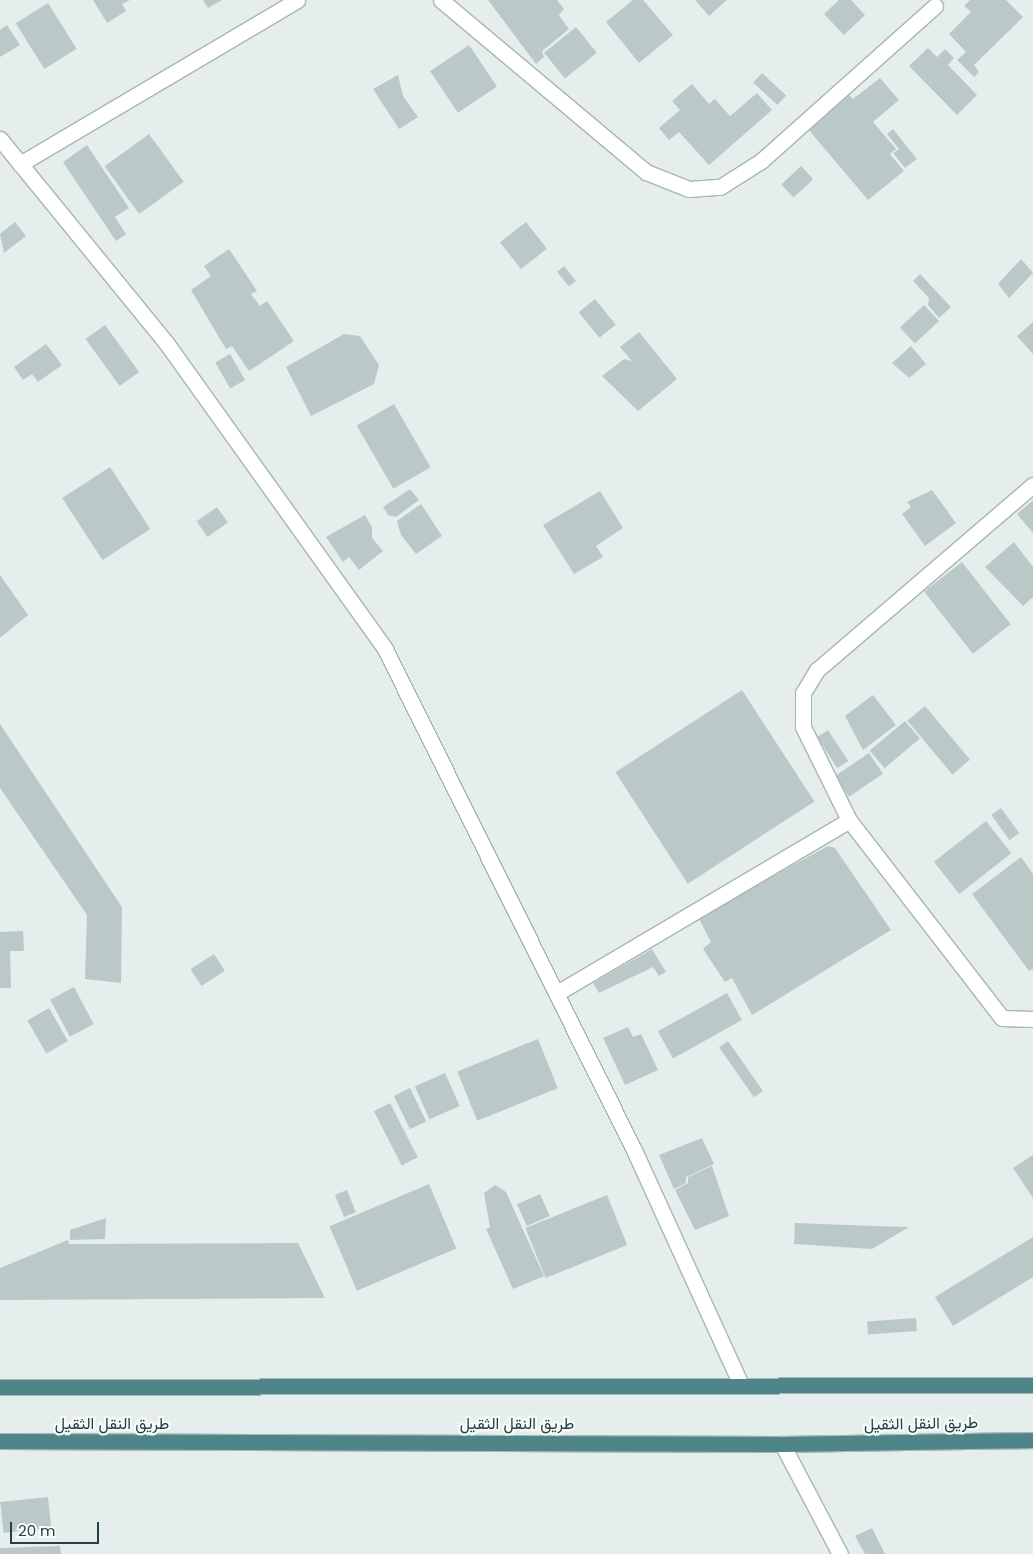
<!DOCTYPE html>
<html>
<head>
<meta charset="utf-8">
<style>
  body { margin:0 }
  #map { position:relative; width:1033px; height:1554px; overflow:hidden; background:#e5eeed; font-family:Poppins,Vazirmatn,sans-serif }
  div>[style] { position:absolute }
  [style*='--x'] { left:calc(var(--x)*1px); top:calc(var(--y)*1px); width:calc(var(--w)*1px); rotate:calc(var(--a)*1deg) }
  .building>* { inset:0; background:#bac9c7; transform-origin:0 0 }
  .roads { filter:drop-shadow(1px 0 #a7b6b6) drop-shadow(-1px 0 #a7b6b6) drop-shadow(0 1px #a7b6b6) drop-shadow(0 -1px #a7b6b6) }
  .minor>* { height:15px; margin:-7.5px; padding:0 7.5px; transform-origin:7.5px; border-radius:7.5px; background:#fff }
  .trunk>* { height:15px; margin:-7.5px; padding:0 7.5px; transform-origin:7.5px; border-radius:7.5px; background:#4d8588 }
  span { translate:-50% -50%; white-space:nowrap; text-align:center; line-height:1.15; -webkit-text-stroke:4.5px #f6faf9; paint-order:stroke }
  .street-label { font-size:16px; color:#244040 }
  .scale { position:absolute; left:10px; top:1522px; width:89px; height:22px; box-sizing:border-box; border:2px solid #244040; border-top:0; padding-left:6px; font-size:15px; line-height:18px; white-space:nowrap; color:#244040; -webkit-text-stroke:4px #f6faf9; paint-order:stroke }
</style>
</head>
<body>
<div id="map">
  <div class="building">
    <i style="clip-path:polygon(93px 0,130px 0,122px 4px,126px 11px,107px 23px)"></i>
    <i style="clip-path:polygon(203px 0,222px 0,208px 8px)"></i>
    <i style="clip-path:polygon(488px 0,557px 0,564px 9px,559px 15px,569px 29px,542px 51px,544px 57px,536px 64px)"></i>
    <i style="clip-path:polygon(633px 0,643px 0,673px 35px,639px 63px,606px 22px)"></i>
    <i style="clip-path:polygon(695px 0,727px 0,709px 16px)"></i>
    <i style="clip-path:polygon(839px 0,851px 0,865px 15px,844px 35px,824px 14px)"></i>
    <i style="clip-path:polygon(970px 0,1006px 0,1023px 17px,974px 65px,979px 72px,974px 77px,957px 60px,966px 52px,949px 34px,971px 12px,964px 6px)"></i>
    <i style="left:48px;top:3px;width:54px;height:38px;rotate:58deg"></i>
    <i style="clip-path:polygon(7px 25px,20px 45px,0 57px,0 30px)"></i>
    <i style="left:576px;top:27px;width:33px;height:41px;rotate:51deg"></i>
    <i style="left:469px;top:45px;width:50px;height:47px;rotate:56deg"></i>
    <i style="clip-path:polygon(928px 48px,937px 57px,945px 49px,954px 58px,948px 65px,977px 95px,957px 115px,909px 66px)"></i>
    <i style="left:762px;top:73px;width:33px;height:13px;rotate:43deg"></i>
    <i style="clip-path:polygon(398px 75px,403px 96px,418px 117px,399px 129px,373px 89px)"></i>
    <i style="clip-path:polygon(880px 78px,899px 100px,873px 122px,896px 149px,890px 154px,904px 171px,868px 200px,808px 129px,849px 95px,853px 99px)"></i>
    <i style="clip-path:polygon(692px 84px,709px 104px,715px 99px,730px 116px,757px 93px,772px 110px,709px 165px,679px 132px,669px 140px,659px 128px,680px 110px,672px 101px)"></i>
    <i style="clip-path:polygon(893px 129px,917px 159px,905px 168px,893px 153px,899px 149px,887px 134px)"></i>
    <i style="left:149px;top:134px;width:59px;height:55px;rotate:54deg"></i>
    <i style="clip-path:polygon(87px 145px,129px 208px,115px 217px,126px 234px,116px 241px,63px 162px)"></i>
    <i style="left:801px;top:166px;width:18px;height:27px;rotate:47deg"></i>
    <i style="clip-path:polygon(15px 222px,26px 236px,4px 253px,0 234px)"></i>
    <i style="left:526px;top:222px;width:34px;height:33px;rotate:52deg"></i>
    <i style="clip-path:polygon(229px 249px,257px 291px,251px 294px,260px 306px,267px 301px,294px 341px,249px 371px,232px 346px,226px 349px,191px 290px,211px 276px,204px 266px)"></i>
    <i style="clip-path:polygon(1021px 259px,1033px 273px,1009px 298px,998px 284px)"></i>
    <i style="left:564px;top:266px;width:19px;height:9px;rotate:51deg"></i>
    <i style="clip-path:polygon(920px 274px,951px 307px,939px 318px,928px 305px,929px 298px,913px 281px)"></i>
    <i style="left:595px;top:299px;width:33px;height:21px;rotate:51deg"></i>
    <i style="left:924px;top:305px;width:22px;height:33px;rotate:47deg"></i>
    <i style="clip-path:polygon(1033px 322px,1033px 354px,1017px 336px)"></i>
    <i style="left:105px;top:325px;width:58px;height:24px;rotate:54deg"></i>
    <i style="clip-path:polygon(639px 332px,677px 379px,638px 411px,602px 376px,624px 359px,632px 361px,620px 347px)"></i>
    <i style="clip-path:polygon(344px 334px,360px 336px,379px 365px,374px 384px,311px 416px,286px 367px)"></i>
    <i style="clip-path:polygon(46px 344px,62px 365px,38px 382px,32px 374px,23px 380px,14px 367px)"></i>
    <i style="clip-path:polygon(911px 346px,926px 364px,909px 378px,892px 363px)"></i>
    <i style="left:230px;top:354px;width:30px;height:17px;rotate:60deg"></i>
    <i style="left:394px;top:404px;width:73px;height:43px;rotate:60deg"></i>
    <i style="left:110px;top:467px;width:74px;height:57px;rotate:57deg"></i>
    <i style="clip-path:polygon(410px 489px,419px 500px,396px 517px,388px 515px,383px 507px)"></i>
    <i style="clip-path:polygon(932px 490px,956px 523px,925px 546px,902px 514px,911px 507px,907px 502px)"></i>
    <i style="clip-path:polygon(600px 491px,623px 528px,596px 546px,603px 557px,574px 574px,543px 525px)"></i>
    <i style="clip-path:polygon(1033px 500px,1033px 533px,1017px 514px)"></i>
    <i style="clip-path:polygon(421px 504px,442px 536px,416px 554px,401px 535px,397px 521px)"></i>
    <i style="left:217px;top:507px;width:19px;height:25px;rotate:55deg"></i>
    <i style="clip-path:polygon(365px 515px,372px 527px,372px 538px,383px 551px,359px 570px,349px 557px,343px 562px,326px 537px)"></i>
    <i style="clip-path:polygon(1014px 542px,1033px 567px,1033px 597px,1023px 606px,985px 567px)"></i>
    <i style="left:962px;top:562px;width:79px;height:48px;rotate:52deg"></i>
    <i style="clip-path:polygon(0 575px,28px 615px,0 638px)"></i>
    <i style="left:742px;top:690px;width:133px;height:151px;rotate:57deg"></i>
    <i style="clip-path:polygon(873px 695px,896px 725px,863px 750px,845px 716px)"></i>
    <i style="left:925px;top:706px;width:70px;height:23px;rotate:50deg"></i>
    <i style="left:905px;top:721px;width:23px;height:46px;rotate:50deg"></i>
    <i style="clip-path:polygon(0 724px,122px 907px,121px 983px,85px 979px,87px 915px,0 788px)"></i>
    <i style="left:828px;top:730px;width:37px;height:13px;rotate:57deg"></i>
    <i style="left:869px;top:753px;width:25px;height:41px;rotate:56deg"></i>
    <i style="left:1001px;top:808px;width:31px;height:12px;rotate:54deg"></i>
    <i style="left:986px;top:821px;width:41px;height:66px;rotate:52deg"></i>
    <i style="clip-path:polygon(828px 846px,835px 848px,891px 930px,752px 1015px,732px 978px,725px 982px,703px 949px,711px 942px,698px 917px)"></i>
    <i style="clip-path:polygon(1021px 857px,1033px 874px,1033px 969px,1029px 971px,972px 894px)"></i>
    <i style="clip-path:polygon(23px 931px,24px 951px,10px 951px,11px 988px,0 988px,0 932px)"></i>
    <i style="clip-path:polygon(652px 949px,666px 972px,659px 976px,653px 967px,599px 993px,593px 983px)"></i>
    <i style="left:214px;top:954px;width:20px;height:28px;rotate:57deg"></i>
    <i style="left:74px;top:987px;width:42px;height:27px;rotate:62deg"></i>
    <i style="left:727px;top:993px;width:31px;height:79px;rotate:61deg"></i>
    <i style="left:49px;top:1008px;width:38px;height:25px;rotate:60deg"></i>
    <i style="clip-path:polygon(628px 1027px,633px 1037px,641px 1034px,658px 1070px,625px 1085px,603px 1038px)"></i>
    <i style="left:538px;top:1039px;width:53px;height:87px;rotate:68deg"></i>
    <i style="left:728px;top:1041px;width:61px;height:11px;rotate:55deg"></i>
    <i style="left:445px;top:1073px;width:36px;height:33px;rotate:66deg"></i>
    <i style="left:410px;top:1088px;width:37px;height:18px;rotate:64deg"></i>
    <i style="left:390px;top:1103px;width:61px;height:18px;rotate:63deg"></i>
    <i style="clip-path:polygon(702px 1138px,714px 1164px,686px 1177px,686px 1183px,674px 1189px,659px 1155px)"></i>
    <i style="clip-path:polygon(1033px 1155px,1033px 1198px,1013px 1168px)"></i>
    <i style="clip-path:polygon(712px 1166px,729px 1216px,695px 1230px,675px 1190px,688px 1183px,688px 1177px)"></i>
    <i style="left:429px;top:1184px;width:70px;height:108px;rotate:67deg"></i>
    <i style="clip-path:polygon(495px 1185px,506px 1192px,544px 1276px,513px 1289px,486px 1229px,490px 1227px,484px 1193px)"></i>
    <i style="left:347px;top:1190px;width:24px;height:13px;rotate:68deg"></i>
    <i style="left:540px;top:1194px;width:24px;height:25px;rotate:66deg"></i>
    <i style="left:607px;top:1195px;width:54px;height:88px;rotate:68deg"></i>
    <i style="clip-path:polygon(106px 1218px,105px 1239px,70px 1240px,70px 1230px)"></i>
    <i style="clip-path:polygon(795px 1223px,874px 1226px,909px 1227px,872px 1249px,794px 1244px)"></i>
    <i style="clip-path:polygon(1033px 1237px,1033px 1277px,953px 1326px,935px 1297px)"></i>
    <i style="clip-path:polygon(68px 1240px,69px 1244px,298px 1243px,325px 1298px,0 1300px,0 1268px)"></i>
    <i style="left:916px;top:1318px;width:13px;height:49px;rotate:86deg"></i>
    <i style="left:48px;top:1497px;width:31px;height:48px;rotate:84deg"></i>
    <i style="clip-path:polygon(872px 1528px,885px 1554px,865px 1554px,855px 1536px)"></i>
    <i style="clip-path:polygon(60px 1546px,61px 1554px,0 1554px,0 1548px)"></i>
  </div>
  <div class="roads">
    <div class="minor">
      <i style="--x:441;--y:0;--w:268;--a:40"></i>
      <i style="--x:646;--y:172;--w:46;--a:21.6"></i>
      <i style="--x:689;--y:189;--w:31;--a:-4"></i>
      <i style="--x:720;--y:187;--w:49;--a:-32.4"></i>
      <i style="--x:761;--y:161;--w:233;--a:-41.7"></i>
      <i style="--x:0;--y:139;--w:264;--a:50.8"></i>
      <i style="--x:167;--y:344;--w:375;--a:54.4"></i>
      <i style="--x:385;--y:649;--w:559;--a:63.57"></i>
      <i style="--x:634;--y:1150;--w:258;--a:65.5"></i>
      <i style="--x:20;--y:164;--w:322;--a:-30.6"></i>
      <i style="--x:849;--y:820;--w:250;--a:52.3"></i>
      <i style="--x:1002;--y:1018;--w:31;--a:2"></i>
      <i style="--x:557;--y:993;--w:339;--a:-30.6"></i>
      <i style="--x:849;--y:820;--w:104;--a:-116.3"></i>
      <i style="--x:803;--y:727;--w:34;--a:-90"></i>
      <i style="--x:803;--y:693;--w:27;--a:-59"></i>
      <i style="--x:817;--y:670;--w:284;--a:-40.6"></i>
      <i style="--x:782;--y:1444;--w:124;--a:62.2"></i>
    </div>
    <div class="trunk">
      <i style="--x:0;--y:1387;--w:1033;--a:-0.11"></i>
      <i style="--x:0;--y:1441;--w:782;--a:0.22"></i>
      <i style="--x:782;--y:1444;--w:251;--a:-0.9"></i>
    </div>
  </div>
  <div class="street-label">
    <span style="left:112px;top:1424px">طريق النقل الثقيل</span>
    <span style="left:517px;top:1424px">طريق النقل الثقيل</span>
    <span style="left:921px;top:1424px;rotate:-1deg">طريق النقل الثقيل</span>
  </div>
  <div class="scale">20 m</div>
</div>
</body>
</html>
